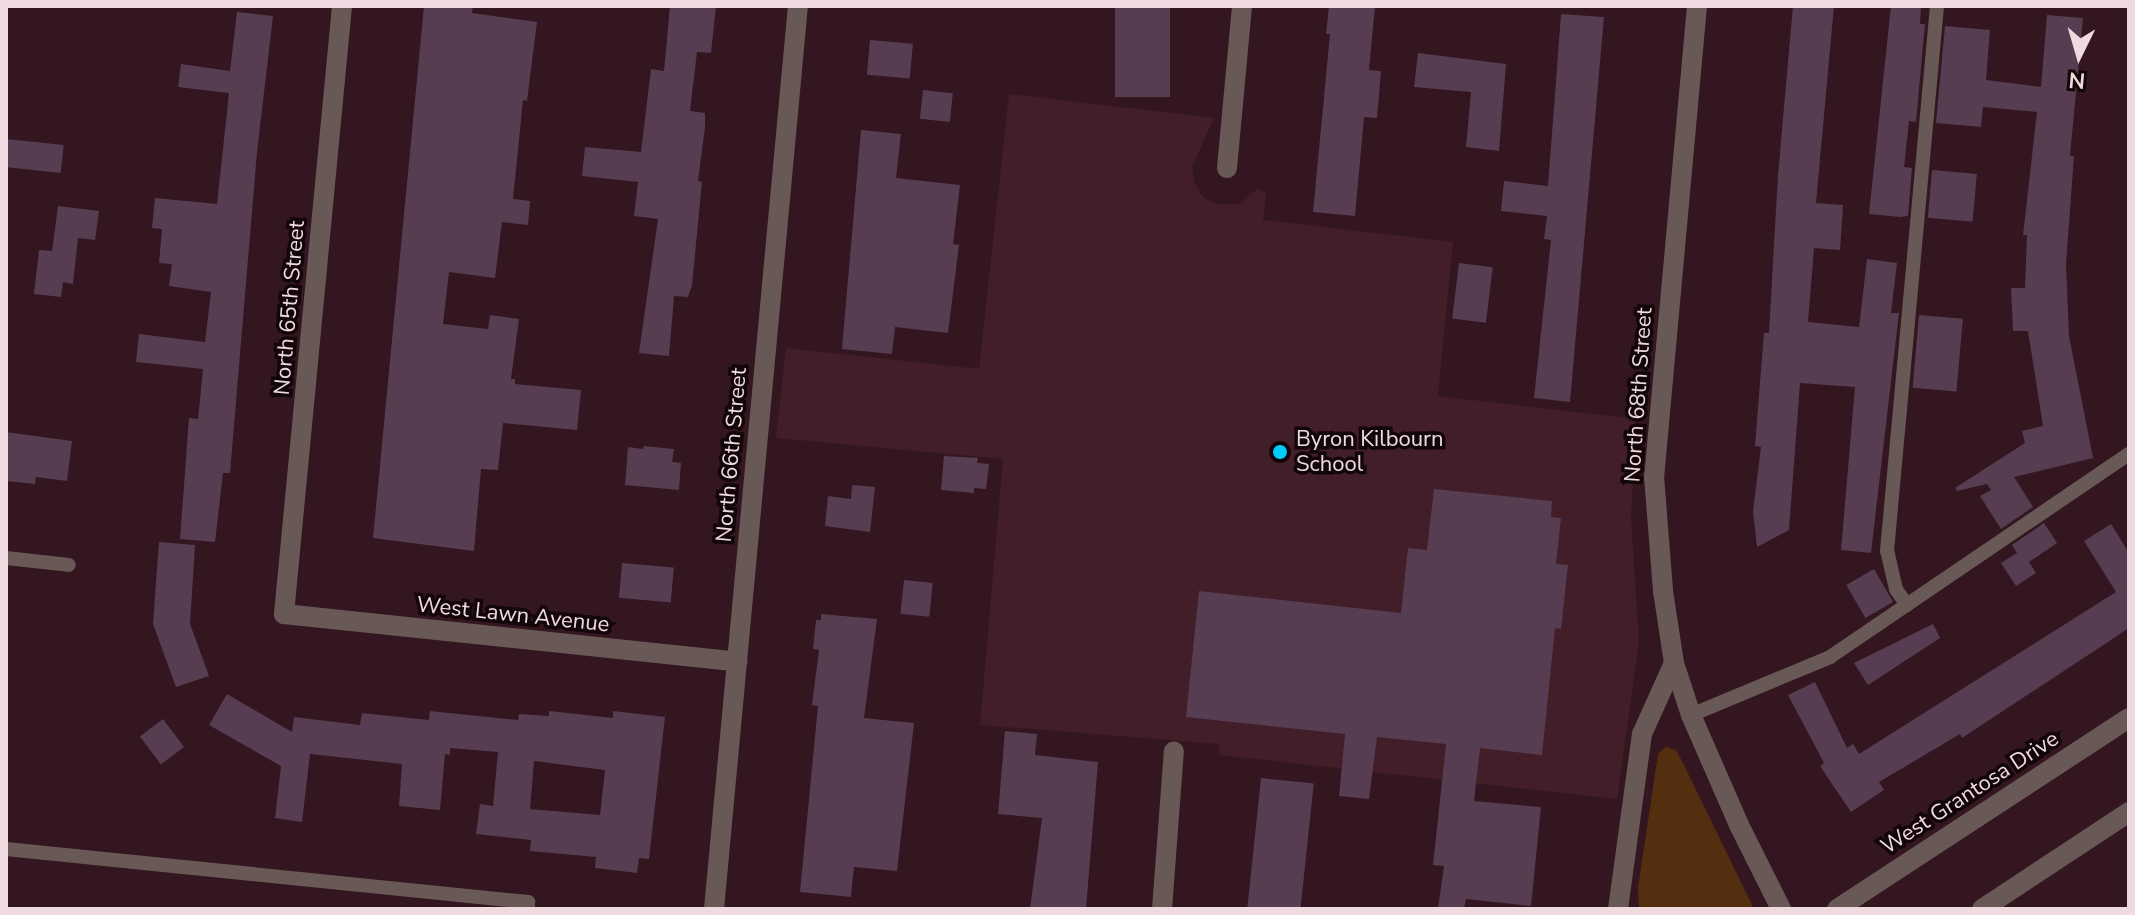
<!DOCTYPE html>
<html>
<head>
<meta charset="utf-8">
<style>
  body { margin:0 }
  #map { position:relative; width:2135px; height:915px; overflow:hidden; background:#33161f; font-family:"Nunito Sans",sans-serif }
  div>[style] { position:absolute }
  [style*='--x'] { left:calc(var(--x)*1px); top:calc(var(--y)*1px); width:calc(var(--w)*1px); rotate:calc(var(--a)*1deg) }
  .built>* { inset:0; background:#421e29 }
  .green>* { inset:0; background:#532e0f }
  .building>* { inset:0; background:#573d51; transform-origin:0 0 }
  .service>* { height:14px; margin:-7px; padding:0 7px; transform-origin:7px; border-radius:7px; background:#695956 }
  .minor>* { height:20px; margin:-10px; padding:0 10px; transform-origin:10px; border-radius:10px; background:#695956 }
  .tertiary>* { height:20px; margin:-10px; padding:0 10px; transform-origin:10px; border-radius:10px; background:#695956 }
  .dots>* { width:22px; height:22px; translate:-50% -50%; box-sizing:border-box; border:4px solid #120609; border-radius:50% }
  span { translate:-50% -50%; white-space:nowrap; text-align:center; line-height:1.15; -webkit-text-stroke:7px #120609; paint-order:stroke }
  .street-label { font-size:22px; color:#efdadf }
  .poi-label { font-size:22px; color:#efdadf }
  .left { translate:0 -50%; text-align:left }
  .frame { position:absolute; inset:0; border:8px solid #efdadf; pointer-events:none }
  .north { position:absolute; left:2039px; top:16px; width:80px; height:80px; -webkit-text-stroke:6px #120609; paint-order:stroke; rotate:185deg; font-size:22px; font-weight:700; line-height:32px; text-align:center; color:#efdadf }
  .north::after { content:''; display:block; margin:auto; width:28px; height:36px; background:#efdadf; clip-path:polygon(50% 0,100% 100%,50% 72%,0 100%) }
</style>
</head>
<body>
<div id="map">
  <div class="built">
    <i style="clip-path:polygon(1009px 94px,1214px 118px,1192px 167px,1195px 184px,1203px 197px,1215px 204px,1240px 204px,1258px 188px,1266px 193px,1263px 220px,1453px 242px,1438px 396px,1636px 419px,1631px 517px,1639px 642px,1617px 799px,1219px 755px,1219px 744px,980px 725px,1003px 459px,776px 438px,786px 348px,979px 369px)"></i>
  </div>
  <div class="green">
    <i style="clip-path:polygon(1666px 747px,1676px 750px,1683px 763px,1754px 909px,1639px 909px,1638px 888px,1658px 754px)"></i>
  </div>
  <div class="building">
    <i style="clip-path:polygon(424px 6px,473px 6px,472px 13px,537px 22px,527px 101px,523px 100px,513px 199px,530px 201px,528px 225px,502px 222px,495px 278px,449px 272px,443px 324px,488px 329px,490px 315px,519px 319px,511px 379px,515px 379px,515px 384px,581px 390px,577px 430px,503px 423px,498px 470px,481px 469px,474px 551px,373px 538px)"></i>
    <i style="clip-path:polygon(670px 6px,716px 6px,711px 53px,697px 52px,690px 111px,705px 113px,705px 127px,698px 181px,702px 182px,692px 285px,688px 297px,674px 296px,669px 356px,639px 353px,658px 219px,634px 216px,638px 182px,582px 176px,585px 147px,641px 152px,651px 69px,664px 71px)"></i>
    <i style="left:1115px;top:6px;width:55px;height:91px"></i>
    <i style="clip-path:polygon(1329px 6px,1375px 6px,1369px 70px,1381px 71px,1377px 118px,1364px 117px,1355px 216px,1313px 212px,1330px 34px,1326px 34px)"></i>
    <i style="clip-path:polygon(1793px 6px,1834px 6px,1816px 203px,1843px 205px,1840px 250px,1814px 248px,1808px 322px,1859px 327px,1867px 259px,1897px 263px,1891px 313px,1899px 313px,1871px 553px,1841px 550px,1855px 387px,1800px 383px,1789px 530px,1757px 547px,1753px 511px,1761px 447px,1755px 446px,1764px 333px,1769px 333px,1778px 175px)"></i>
    <i style="clip-path:polygon(1891px 6px,1921px 6px,1920px 24px,1925px 24px,1916px 122px,1909px 121px,1904px 167px,1912px 168px,1908px 216px,1900px 217px,1869px 214px)"></i>
    <i style="clip-path:polygon(237px 12px,273px 16px,257px 152px,230px 473px,223px 473px,215px 542px,180px 539px,189px 418px,198px 419px,203px 369px,136px 362px,139px 334px,205px 342px,211px 292px,169px 286px,172px 264px,159px 263px,162px 229px,152px 228px,155px 198px,217px 204px,229px 93px,178px 87px,181px 64px,230px 71px)"></i>
    <i style="clip-path:polygon(1561px 14px,1604px 17px,1570px 402px,1534px 398px,1551px 240px,1544px 239px,1547px 216px,1501px 211px,1504px 181px,1548px 186px)"></i>
    <i style="clip-path:polygon(2047px 15px,2083px 18px,2070px 156px,2074px 156px,2066px 264px,2069px 336px,2093px 458px,2014px 477px,2033px 507px,2001px 529px,1980px 496px,1991px 490px,1987px 484px,1957px 491px,1955px 488px,2025px 443px,2022px 431px,2043px 426px,2028px 331px,2013px 331px,2011px 288px,2025px 288px,2027px 235px,2023px 235px,2037px 112px,1983px 107px,1981px 127px,1936px 123px,1945px 26px,1990px 30px,1986px 80px,2041px 87px)"></i>
    <i style="left:870px;top:40px;width:43px;height:35px;rotate:5deg"></i>
    <i style="clip-path:polygon(1418px 53px,1506px 64px,1499px 151px,1466px 147px,1471px 92px,1414px 87px)"></i>
    <i style="left:923px;top:90px;width:30px;height:29px;rotate:6deg"></i>
    <i style="clip-path:polygon(861px 130px,901px 134px,896px 178px,960px 185px,953px 244px,959px 245px,948px 333px,895px 327px,892px 354px,842px 349px)"></i>
    <i style="left:6px;top:139px;width:58px;height:28px;rotate:6deg"></i>
    <i style="left:1932px;top:170px;width:45px;height:48px;rotate:5deg"></i>
    <i style="clip-path:polygon(58px 206px,99px 211px,95px 240px,78px 238px,73px 284px,63px 282px,61px 297px,34px 294px,39px 250px,52px 251px)"></i>
    <i style="left:1459px;top:263px;width:34px;height:56px;rotate:7deg"></i>
    <i style="left:1919px;top:315px;width:44px;height:73px;rotate:5deg"></i>
    <i style="clip-path:polygon(6px 432px,72px 441px,67px 481px,36px 477px,35px 484px,6px 481px)"></i>
    <i style="clip-path:polygon(644px 446px,674px 449px,672px 462px,681px 463px,679px 490px,625px 485px,628px 447px,643px 449px)"></i>
    <i style="clip-path:polygon(944px 456px,978px 458px,977px 463px,989px 464px,986px 489px,974px 488px,974px 493px,941px 490px)"></i>
    <i style="clip-path:polygon(852px 485px,875px 487px,870px 532px,825px 526px,828px 496px,851px 499px)"></i>
    <i style="clip-path:polygon(1434px 489px,1552px 501px,1551px 517px,1561px 518px,1556px 564px,1568px 565px,1561px 629px,1555px 628px,1542px 755px,1480px 748px,1474px 801px,1541px 807px,1531px 906px,1466px 899px,1464px 909px,1438px 909px,1444px 866px,1433px 865px,1446px 744px,1377px 737px,1369px 799px,1339px 796px,1345px 734px,1186px 717px,1199px 591px,1401px 613px,1408px 548px,1427px 550px)"></i>
    <i style="clip-path:polygon(2044px 523px,2057px 543px,2029px 562px,2036px 573px,2016px 586px,2001px 563px,2017px 553px,2012px 545px)"></i>
    <i style="clip-path:polygon(2111px 524px,2129px 553px,2129px 628px,1962px 738px,1960px 734px,1879px 782px,1884px 790px,1851px 812px,1820px 766px,1824px 763px,1788px 695px,1815px 682px,1847px 748px,1853px 744px,1859px 754px,2116px 592px,2084px 541px)"></i>
    <i style="clip-path:polygon(159px 542px,195px 545px,190px 624px,209px 676px,176px 687px,153px 624px)"></i>
    <i style="left:622px;top:563px;width:52px;height:35px;rotate:5deg"></i>
    <i style="left:1874px;top:569px;width:38px;height:32px;rotate:60deg"></i>
    <i style="left:904px;top:580px;width:29px;height:34px;rotate:6deg"></i>
    <i style="clip-path:polygon(821px 614px,877px 619px,864px 718px,914px 723px,897px 871px,854px 867px,851px 897px,800px 892px,818px 706px,812px 705px,819px 650px,813px 649px,816px 620px,821px 620px)"></i>
    <i style="clip-path:polygon(1933px 624px,1940px 638px,1868px 685px,1854px 663px)"></i>
    <i style="clip-path:polygon(evenodd,227px 694px,292px 732px,294px 717px,360px 725px,362px 713px,429px 720px,430px 711px,518px 720px,519px 714px,549px 716px,549px 711px,613px 718px,613px 711px,665px 717px,649px 859px,639px 858px,637px 873px,595px 868px,596px 857px,530px 851px,531px 840px,476px 834px,480px 804px,493px 806px,498px 752px,450px 748px,450px 755px,445px 754px,440px 810px,399px 806px,402px 764px,310px 754px,302px 822px,275px 818px,281px 766px,209px 725px,227px 694px,534px 761px,605px 770px,600px 815px,530px 809px,534px 761px)"></i>
    <i style="left:163px;top:719px;width:35px;height:29px;rotate:53deg"></i>
    <i style="clip-path:polygon(1005px 731px,1037px 734px,1035px 755px,1098px 762px,1086px 909px,1030px 909px,1042px 818px,998px 814px)"></i>
    <i style="left:1261px;top:778px;width:53px;height:131px;rotate:6deg"></i>
  </div>
  <div class="service">
    <i style="--x:6;--y:558;--w:63;--a:6.3"></i>
    <i style="--x:1907;--y:605;--w:19;--a:-125"></i>
    <i style="--x:1896;--y:589;--w:39;--a:-103"></i>
    <i style="--x:1887;--y:551;--w:547;--a:-84.76"></i>
    <i style="--x:1691;--y:715;--w:151;--a:-22.6"></i>
    <i style="--x:1830;--y:657;--w:361;--a:-34.2"></i>
    <i style="--x:6;--y:849;--w:525;--a:5.8"></i>
    <i style="--x:528;--y:902;--w:7;--a:90"></i>
  </div>
  <div class="minor">
    <i style="--x:342;--y:6;--w:611;--a:95.45"></i>
    <i style="--x:284;--y:614;--w:456;--a:6"></i>
    <i style="--x:1227;--y:168;--w:163;--a:-84.7"></i>
    <i style="--x:714;--y:909;--w:907;--a:-84.69"></i>
    <i style="--x:1162;--y:909;--w:158;--a:-85.7"></i>
  </div>
  <div class="tertiary">
    <i style="--x:1697;--y:6;--w:472;--a:95.2"></i>
    <i style="--x:1654;--y:476;--w:115;--a:85.5"></i>
    <i style="--x:1663;--y:591;--w:73;--a:81.3"></i>
    <i style="--x:1674;--y:663;--w:55;--a:71.9"></i>
    <i style="--x:1691;--y:715;--w:120;--a:66.4"></i>
    <i style="--x:1739;--y:825;--w:94;--a:63.4"></i>
    <i style="--x:1618;--y:909;--w:177;--a:-82.2"></i>
    <i style="--x:1642;--y:734;--w:78;--a:-65.7"></i>
    <i style="--x:1837;--y:909;--w:349;--a:-33.2"></i>
    <i style="--x:1982;--y:909;--w:176;--a:-33.4"></i>
  </div>
  <div class="dots">
    <i style="left:1280px;top:452px;background:#01cbf9"></i>
  </div>
  <div class="street-label">
    <span style="left:290px;top:308px;rotate:-85deg">North 65th Street</span>
    <span style="left:1639px;top:395px;rotate:-86deg">North 68th Street</span>
    <span style="left:732px;top:455px;rotate:-85deg">North 66th Street</span>
    <span style="left:513px;top:615px;rotate:6deg">West Lawn Avenue</span>
    <span style="left:1970px;top:793px;rotate:-33deg">West Grantosa Drive</span>
  </div>
  <div class="poi-label">
    <span class="left" style="left:1296px;top:452px">Byron Kilbourn<br>School</span>
  </div>
  <div class="frame"></div>
  <div class="north">N</div>
</div>
</body>
</html>
